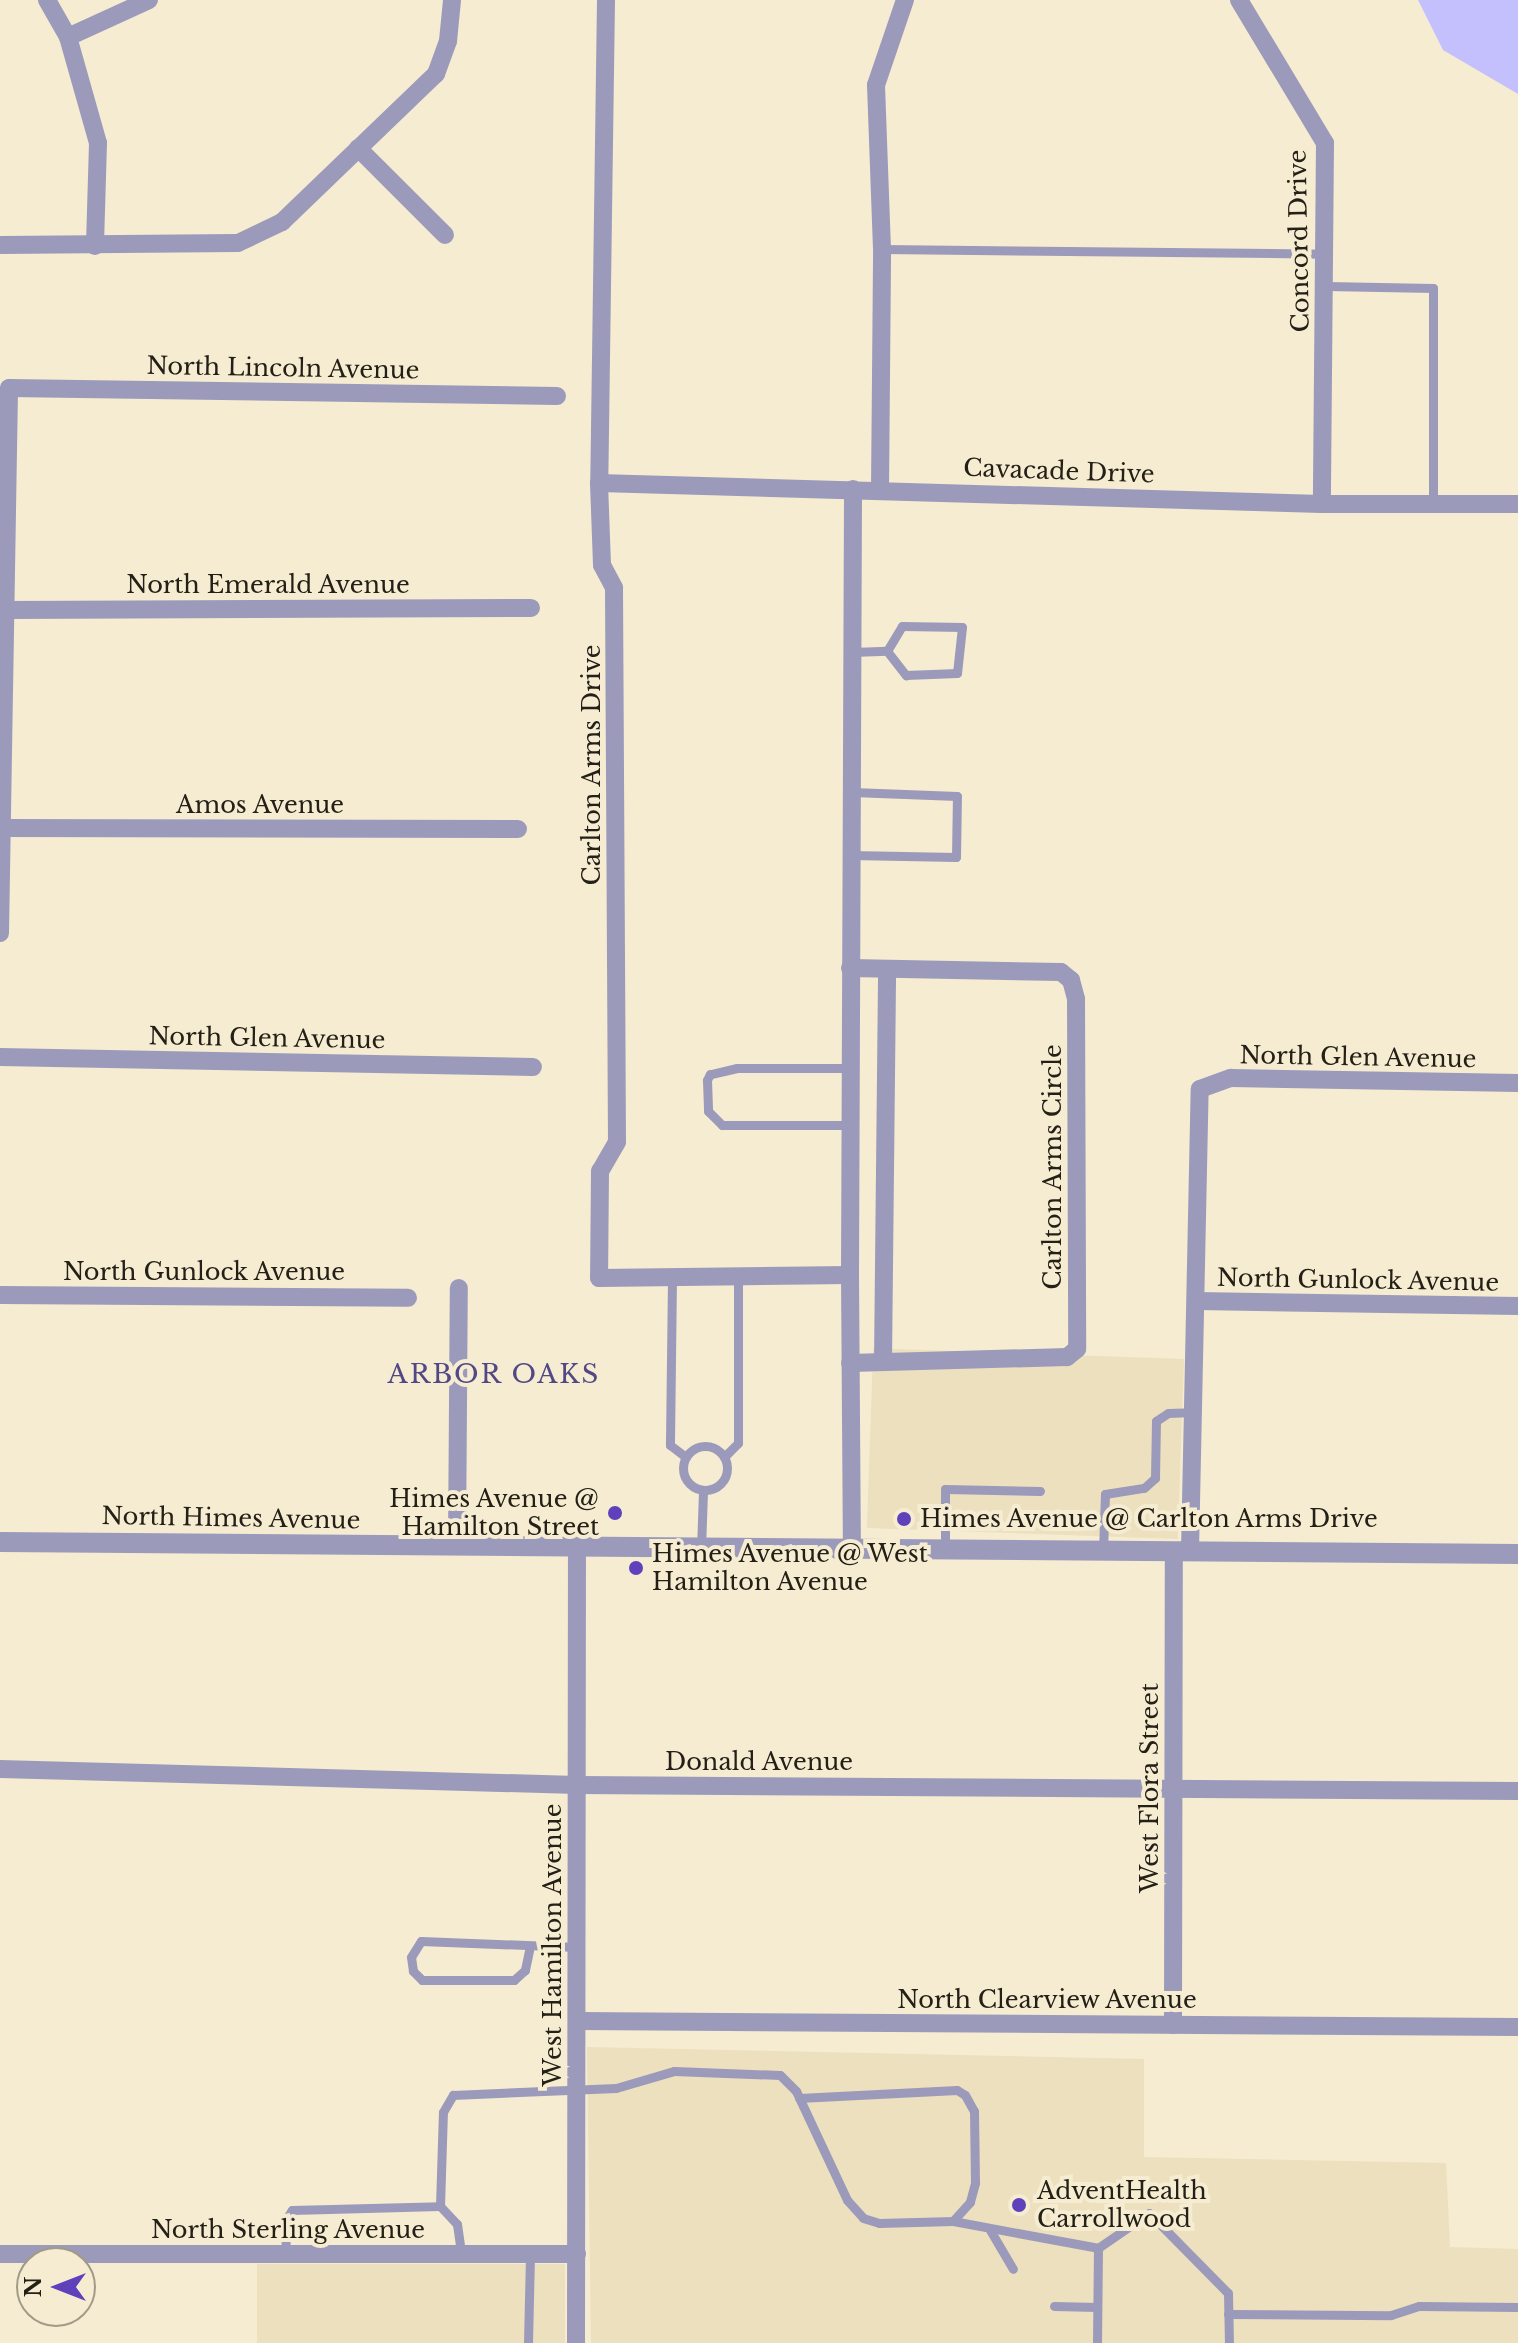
<!DOCTYPE html>
<html>
<head>
<meta charset="utf-8">
<style>
  body { margin:0 }
  #map { position:relative; width:1518px; height:2343px; overflow:hidden; background:#f5ecd1; font-family:"Libre Baskerville",serif }
  div>[style] { position:absolute }
  [style*='--x'] { left:calc(var(--x)*1px); top:calc(var(--y)*1px); width:calc(var(--w)*1px); rotate:calc(var(--a)*1deg) }
  .built>* { inset:0; background:#ece0bf; transform-origin:0 0 }
  .water>* { inset:0; background:#c4bffd }
  .service>* { height:9px; margin:-4.5px; padding:0 4.5px; transform-origin:4.5px; border-radius:4.5px; background:#9c9abb }
  .service>.ring { margin:-4.5px; padding:0; box-sizing:content-box; background:none; border:9px solid #9c9abb; border-radius:50% }
  .minor>* { height:18px; margin:-9px; padding:0 9px; transform-origin:9px; border-radius:9px; background:#9c9abb }
  .tertiary>* { height:20px; margin:-10px; padding:0 10px; transform-origin:10px; border-radius:10px; background:#9c9abb }
  .dots>* { width:22px; height:22px; translate:-50% -50%; box-sizing:border-box; border:4px solid #f5ecd1; border-radius:50% }
  span { translate:-50% -50%; white-space:nowrap; text-align:center; line-height:1.15; -webkit-text-stroke:8px #f5ecd1; paint-order:stroke }
  .street-label { font-size:24px; color:#242017 }
  .poi-label { font-size:24px; color:#242017 }
  .right { translate:-100% -50%; text-align:right }
  .left { translate:0 -50%; text-align:left }
  .neighbourhood-label { font-size:26px; color:#524886; letter-spacing:2px }
  .north { position:absolute; left:16px; top:2247px; width:80px; height:80px; box-sizing:border-box; background:#f5ecd1; border:2px solid #a19a87; border-radius:50%; rotate:270deg; font-size:22px; font-weight:700; line-height:32px; text-align:center; color:#242017 }
  .north::after { content:''; display:block; margin:auto; width:28px; height:36px; background:#5f42bb; clip-path:polygon(50% 0,100% 100%,50% 72%,0 100%) }
</style>
</head>
<body>
<div id="map">
  <div class="built">
    <i style="left:1184px;top:1359px;width:180px;height:311px;rotate:92deg"></i>
    <i style="clip-path:polygon(587px 2047px,1144px 2059px,1144px 2157px,1446px 2163px,1450px 2247px,1518px 2249px,1518px 2343px,591px 2343px)"></i>
    <i style="left:257px;top:2264px;width:308px;height:79px"></i>
  </div>
  <div class="water">
    <i style="clip-path:polygon(1418px 0,1518px 0,1518px 94px,1443px 50px)"></i>
  </div>
  <div class="service">
    <i style="--x:882;--y:249;--w:444;--a:0.6"></i>
    <i style="--x:1326;--y:286;--w:107;--a:1.1"></i>
    <i style="--x:1433;--y:288;--w:214;--a:90"></i>
    <i style="--x:852;--y:652;--w:35;--a:-2"></i>
    <i style="--x:887;--y:651;--w:31;--a:52"></i>
    <i style="--x:906;--y:675;--w:51;--a:-2.2"></i>
    <i style="--x:957;--y:673;--w:46;--a:-83.8"></i>
    <i style="--x:962;--y:627;--w:60;--a:-179"></i>
    <i style="--x:902;--y:626;--w:29;--a:121"></i>
    <i style="--x:850;--y:855;--w:106;--a:1.1"></i>
    <i style="--x:956;--y:857;--w:61;--a:-89.1"></i>
    <i style="--x:957;--y:796;--w:105;--a:-177.8"></i>
    <i style="--x:850;--y:1068;--w:113;--a:180"></i>
    <i style="--x:737;--y:1068;--w:28;--a:167"></i>
    <i style="--x:710;--y:1074;--w:7;--a:117"></i>
    <i style="--x:707;--y:1080;--w:31;--a:88"></i>
    <i style="--x:708;--y:1111;--w:20;--a:45"></i>
    <i style="--x:722;--y:1125;--w:128;--a:0"></i>
    <i style="--x:672;--y:1278;--w:167;--a:90.7"></i>
    <i style="--x:670;--y:1445;--w:20;--a:37"></i>
    <i class="ring" style="left:683px;top:1446px;width:35px;height:35px"></i>
    <i style="--x:724;--y:1457;--w:20;--a:-45"></i>
    <i style="--x:738;--y:1443;--w:164;--a:-90"></i>
    <i style="--x:701;--y:1549;--w:58;--a:-88"></i>
    <i style="--x:945;--y:1550;--w:61;--a:-90"></i>
    <i style="--x:945;--y:1489;--w:95;--a:1.2"></i>
    <i style="--x:1103;--y:1551;--w:57;--a:-88"></i>
    <i style="--x:1105;--y:1494;--w:39;--a:-9"></i>
    <i style="--x:1144;--y:1488;--w:15;--a:-42"></i>
    <i style="--x:1155;--y:1478;--w:57;--a:-89"></i>
    <i style="--x:1156;--y:1421;--w:14;--a:-34"></i>
    <i style="--x:1168;--y:1413;--w:25;--a:-2"></i>
    <i style="--x:530;--y:1946;--w:25;--a:102"></i>
    <i style="--x:525;--y:1970;--w:15;--a:138"></i>
    <i style="--x:514;--y:1980;--w:92;--a:180"></i>
    <i style="--x:422;--y:1980;--w:13;--a:-135"></i>
    <i style="--x:413;--y:1971;--w:14;--a:-98"></i>
    <i style="--x:411;--y:1957;--w:19;--a:-58"></i>
    <i style="--x:421;--y:1941;--w:156;--a:2.2"></i>
    <i style="--x:799;--y:2098;--w:158;--a:-2.9"></i>
    <i style="--x:957;--y:2090;--w:9;--a:32"></i>
    <i style="--x:965;--y:2095;--w:18;--a:61"></i>
    <i style="--x:974;--y:2111;--w:72;--a:89.2"></i>
    <i style="--x:975;--y:2183;--w:20;--a:105"></i>
    <i style="--x:970;--y:2202;--w:25;--a:132"></i>
    <i style="--x:440;--y:2206;--w:25;--a:47"></i>
    <i style="--x:457;--y:2224;--w:30;--a:82"></i>
    <i style="--x:990;--y:2230;--w:45;--a:59.5"></i>
    <i style="--x:286;--y:2254;--w:33;--a:-92"></i>
    <i style="--x:285;--y:2221;--w:13;--a:-58"></i>
    <i style="--x:292;--y:2210;--w:148;--a:-1.5"></i>
    <i style="--x:440;--y:2206;--w:94;--a:-88.2"></i>
    <i style="--x:443;--y:2112;--w:20;--a:-60"></i>
    <i style="--x:453;--y:2095;--w:163;--a:-2.5"></i>
    <i style="--x:616;--y:2088;--w:60;--a:-16.3"></i>
    <i style="--x:674;--y:2071;--w:106;--a:2.2"></i>
    <i style="--x:780;--y:2075;--w:23;--a:45"></i>
    <i style="--x:796;--y:2091;--w:120;--a:64.9"></i>
    <i style="--x:847;--y:2200;--w:24;--a:48"></i>
    <i style="--x:863;--y:2218;--w:17;--a:17"></i>
    <i style="--x:879;--y:2223;--w:74;--a:-1.5"></i>
    <i style="--x:953;--y:2221;--w:147;--a:10.5"></i>
    <i style="--x:1098;--y:2248;--w:62;--a:-34.5"></i>
    <i style="--x:1149;--y:2213;--w:112;--a:45.4"></i>
    <i style="--x:1228;--y:2293;--w:50;--a:88.9"></i>
    <i style="--x:1054;--y:2306;--w:43;--a:1.3"></i>
    <i style="--x:1228;--y:2314;--w:163;--a:0.4"></i>
    <i style="--x:1391;--y:2315;--w:29;--a:-18"></i>
    <i style="--x:1419;--y:2306;--w:99;--a:0.6"></i>
    <i style="--x:528;--y:2343;--w:89;--a:-88.7"></i>
    <i style="--x:1097;--y:2343;--w:95;--a:-89.4"></i>
  </div>
  <div class="minor">
    <i style="--x:47;--y:0;--w:43;--a:60.4"></i>
    <i style="--x:68;--y:37;--w:110;--a:74.2"></i>
    <i style="--x:98;--y:143;--w:103;--a:91.7"></i>
    <i style="--x:606;--y:0;--w:483;--a:90.8"></i>
    <i style="--x:599;--y:483;--w:82;--a:87.9"></i>
    <i style="--x:602;--y:565;--w:26;--a:62"></i>
    <i style="--x:614;--y:588;--w:554;--a:89.69"></i>
    <i style="--x:617;--y:1142;--w:34;--a:120"></i>
    <i style="--x:600;--y:1171;--w:107;--a:90.5"></i>
    <i style="--x:599;--y:1278;--w:251;--a:-0.7"></i>
    <i style="--x:850;--y:1275;--w:274;--a:89.6"></i>
    <i style="--x:1239;--y:0;--w:167;--a:59"></i>
    <i style="--x:1325;--y:143;--w:361;--a:90.5"></i>
    <i style="--x:68;--y:37;--w:89;--a:-24.6"></i>
    <i style="--x:358;--y:148;--w:123;--a:45"></i>
    <i style="--x:0;--y:245;--w:238;--a:-0.5"></i>
    <i style="--x:238;--y:243;--w:49;--a:-25.5"></i>
    <i style="--x:282;--y:222;--w:214;--a:-43.9"></i>
    <i style="--x:436;--y:74;--w:35;--a:-70"></i>
    <i style="--x:448;--y:41;--w:41;--a:-84.4"></i>
    <i style="--x:599;--y:483;--w:723;--a:1.66"></i>
    <i style="--x:1322;--y:504;--w:196;--a:0"></i>
    <i style="--x:880;--y:490;--w:241;--a:-89.5"></i>
    <i style="--x:882;--y:249;--w:164;--a:-92.1"></i>
    <i style="--x:876;--y:85;--w:90;--a:-71.2"></i>
    <i style="--x:6;--y:610;--w:525;--a:-0.22"></i>
    <i style="--x:2;--y:828;--w:516;--a:0.11"></i>
    <i style="--x:0;--y:933;--w:545;--a:-89.05"></i>
    <i style="--x:9;--y:388;--w:548;--a:0.84"></i>
    <i style="--x:850;--y:968;--w:211;--a:1.1"></i>
    <i style="--x:1061;--y:972;--w:13;--a:39"></i>
    <i style="--x:1071;--y:980;--w:20;--a:75"></i>
    <i style="--x:1076;--y:999;--w:350;--a:89.8"></i>
    <i style="--x:1077;--y:1349;--w:13;--a:141"></i>
    <i style="--x:1067;--y:1357;--w:217;--a:178.4"></i>
    <i style="--x:0;--y:1057;--w:533;--a:1.07"></i>
    <i style="--x:850;--y:1275;--w:786;--a:-89.78"></i>
    <i style="--x:0;--y:1295;--w:408;--a:0.4"></i>
    <i style="--x:1197;--y:1301;--w:321;--a:0.9"></i>
    <i style="--x:883;--y:1362;--w:393;--a:-89.4"></i>
    <i style="--x:457;--y:1546;--w:258;--a:-89.6"></i>
    <i style="--x:1190;--y:1551;--w:462;--a:-88.8"></i>
    <i style="--x:1200;--y:1089;--w:33;--a:-20"></i>
    <i style="--x:1231;--y:1078;--w:287;--a:1"></i>
    <i style="--x:0;--y:1769;--w:577;--a:1.59"></i>
    <i style="--x:577;--y:1785;--w:941;--a:0.37"></i>
    <i style="--x:577;--y:2021;--w:941;--a:0.37"></i>
    <i style="--x:1173;--y:2025;--w:474;--a:-89.9"></i>
    <i style="--x:0;--y:2254;--w:577;--a:0"></i>
    <i style="--x:576;--y:2343;--w:795;--a:-89.93"></i>
  </div>
  <div class="tertiary">
    <i style="--x:0;--y:1542;--w:1518;--a:0.45"></i>
  </div>
  <div class="dots">
    <i style="left:615px;top:1513px;background:#5f42bb"></i>
    <i style="left:904px;top:1519px;background:#5f42bb"></i>
    <i style="left:636px;top:1568px;background:#5f42bb"></i>
    <i style="left:1019px;top:2205px;background:#5f42bb"></i>
  </div>
  <div class="street-label">
    <span style="left:1299px;top:241px;rotate:-91deg">Concord Drive</span>
    <span style="left:283px;top:368px;rotate:1deg">North Lincoln Avenue</span>
    <span style="left:1059px;top:471px;rotate:2deg">Cavacade Drive</span>
    <span style="left:268px;top:585px">North Emerald Avenue</span>
    <span style="left:592px;top:765px;rotate:-90deg">Carlton Arms Drive</span>
    <span style="left:260px;top:805px">Amos Avenue</span>
    <span style="left:267px;top:1038px;rotate:1deg">North Glen Avenue</span>
    <span style="left:1358px;top:1057px;rotate:1deg">North Glen Avenue</span>
    <span style="left:1053px;top:1167px;rotate:-90deg">Carlton Arms Circle</span>
    <span style="left:204px;top:1272px">North Gunlock Avenue</span>
    <span style="left:1358px;top:1280px;rotate:1deg">North Gunlock Avenue</span>
    <span style="left:231px;top:1518px;rotate:1deg">North Himes Avenue</span>
    <span style="left:759px;top:1762px">Donald Avenue</span>
    <span style="left:1150px;top:1788px;rotate:-90deg">West Flora Street</span>
    <span style="left:553px;top:1945px;rotate:-90deg">West Hamilton Avenue</span>
    <span style="left:1047px;top:2000px">North Clearview Avenue</span>
    <span style="left:288px;top:2230px">North Sterling Avenue</span>
  </div>
  <div class="poi-label">
    <span class="right" style="left:599px;top:1513px">Himes Avenue @<br>Hamilton Street</span>
    <span class="left" style="left:920px;top:1519px">Himes Avenue @ Carlton Arms Drive</span>
    <span class="left" style="left:652px;top:1568px">Himes Avenue @ West<br>Hamilton Avenue</span>
    <span class="left" style="left:1037px;top:2205px">AdventHealth<br>Carrollwood</span>
  </div>
  <div class="neighbourhood-label">
    <span style="left:494px;top:1375px">ARBOR OAKS</span>
  </div>
  <div class="north">N</div>
</div>
</body>
</html>
